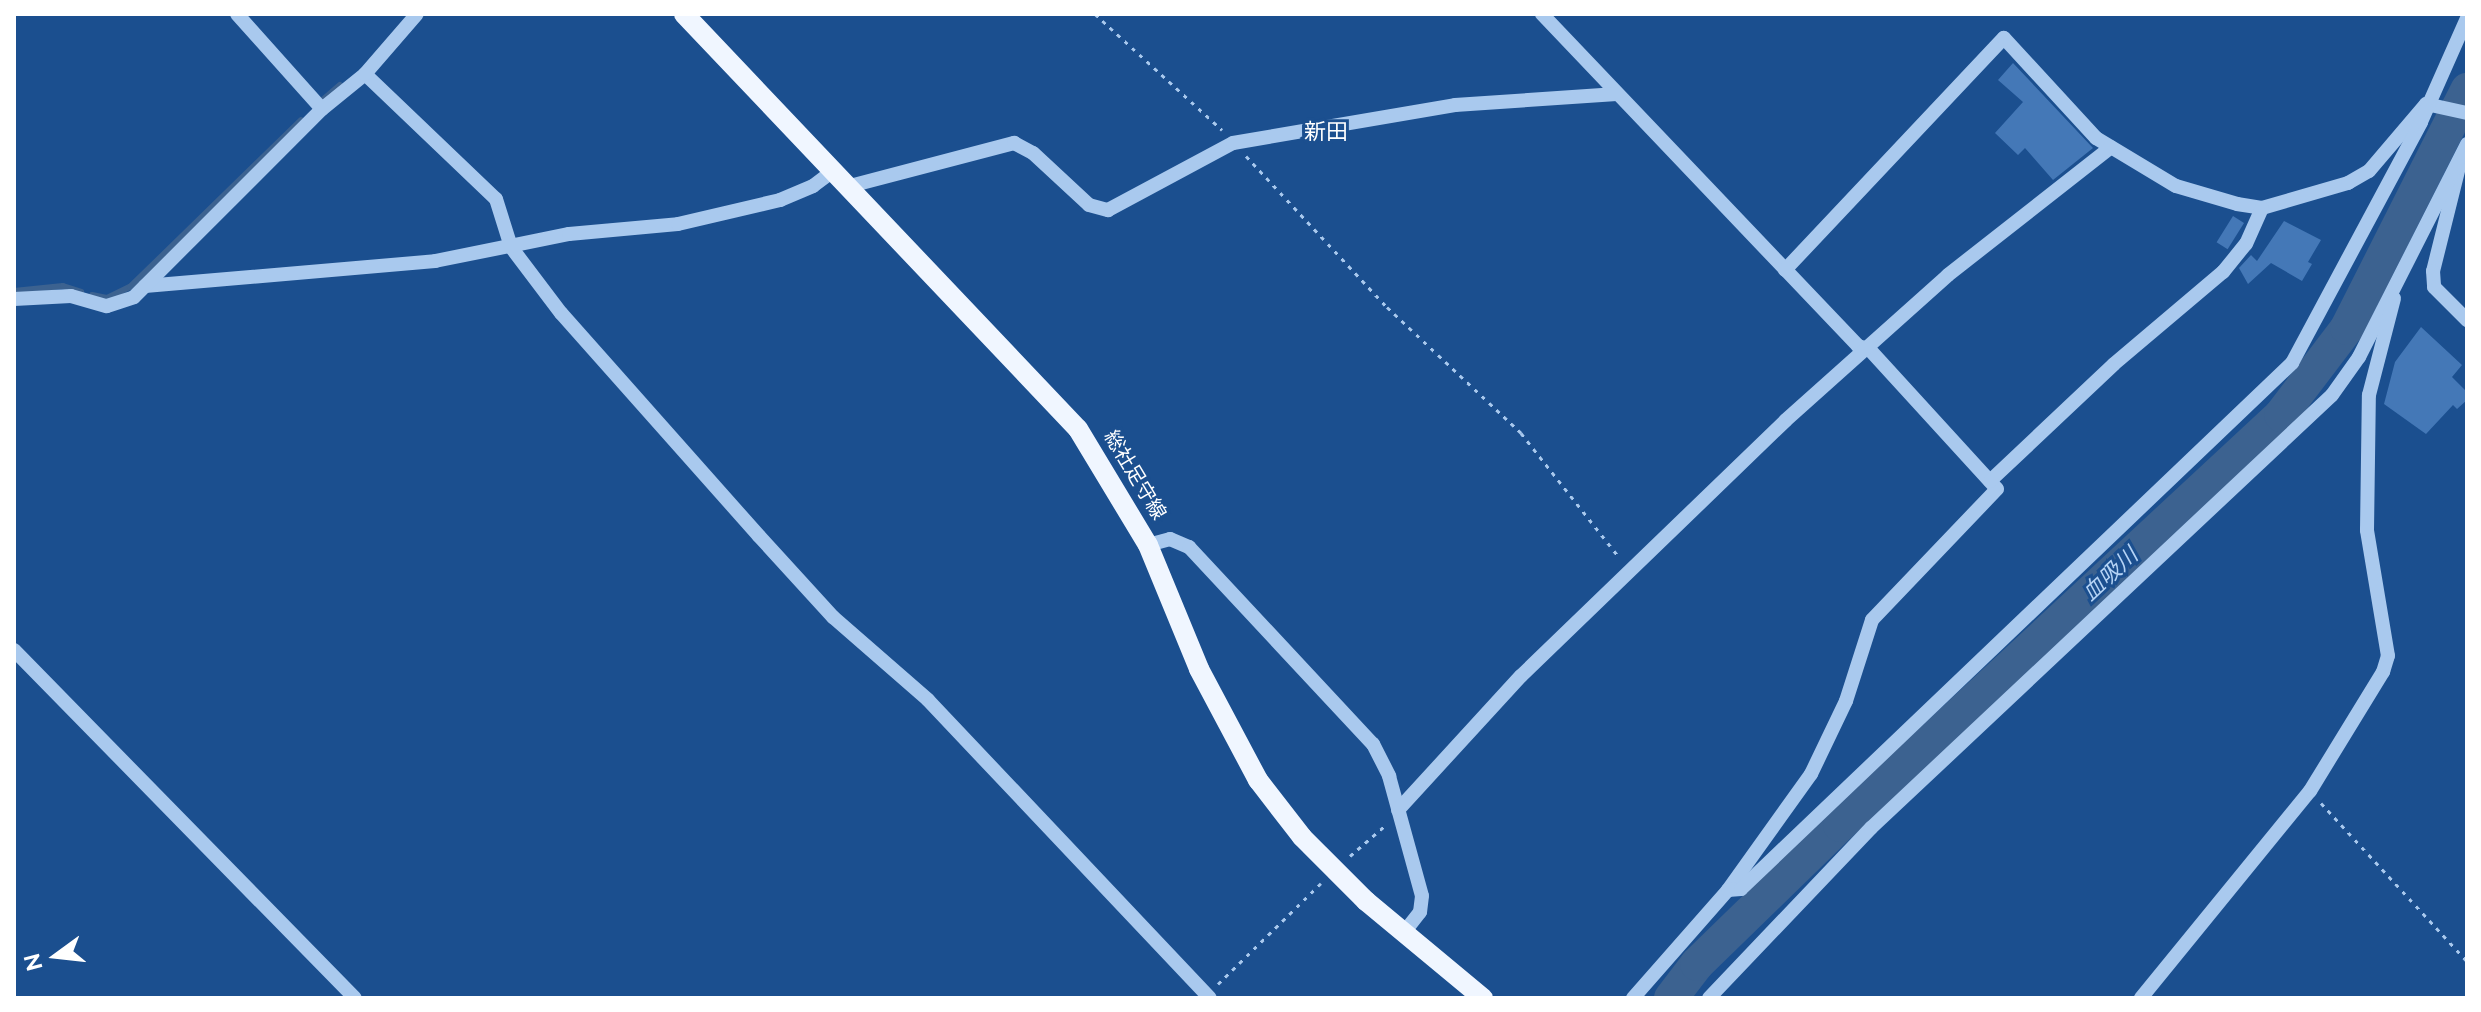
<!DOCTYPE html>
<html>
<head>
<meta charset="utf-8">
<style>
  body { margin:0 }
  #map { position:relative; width:2481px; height:1012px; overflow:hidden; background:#1b4f8f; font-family:Raleway,"Noto Sans JP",sans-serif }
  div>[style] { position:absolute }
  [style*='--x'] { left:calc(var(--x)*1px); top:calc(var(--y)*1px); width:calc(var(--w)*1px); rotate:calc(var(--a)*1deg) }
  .stream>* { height:6px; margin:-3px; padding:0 3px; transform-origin:3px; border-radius:3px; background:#3c6290 }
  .river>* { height:34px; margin:-17px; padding:0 17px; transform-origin:17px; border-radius:17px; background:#3c6290 }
  .building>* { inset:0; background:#4478b7; transform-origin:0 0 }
  .path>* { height:3px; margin-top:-1.5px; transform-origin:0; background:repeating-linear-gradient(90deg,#a9c9ee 0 4px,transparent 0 10px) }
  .minor>* { height:14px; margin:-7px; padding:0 7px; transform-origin:7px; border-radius:7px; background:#a9c9ee }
  .major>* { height:20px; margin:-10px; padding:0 10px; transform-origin:10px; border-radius:10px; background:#f0f6ff }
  span { translate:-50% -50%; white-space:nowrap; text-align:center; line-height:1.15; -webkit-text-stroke:6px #1b4f8f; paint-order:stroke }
  .street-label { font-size:20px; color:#fff }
  .neighbourhood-label { font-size:22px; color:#fff }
  .water-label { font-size:22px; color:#b5d3f5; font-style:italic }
  .frame { position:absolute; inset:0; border:16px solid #fff; pointer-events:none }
  .north { position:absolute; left:16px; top:916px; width:80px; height:80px; -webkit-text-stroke:6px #1b4f8f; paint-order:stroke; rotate:255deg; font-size:22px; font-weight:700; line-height:32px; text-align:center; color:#fff }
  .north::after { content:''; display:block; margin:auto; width:28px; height:36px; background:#fff; clip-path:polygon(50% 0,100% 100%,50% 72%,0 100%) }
</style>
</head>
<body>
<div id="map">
  <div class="stream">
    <i style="--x:318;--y:104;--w:29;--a:-41"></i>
    <i style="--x:14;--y:291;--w:49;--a:-5.8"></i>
    <i style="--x:63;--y:286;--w:19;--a:18"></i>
    <i style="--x:92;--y:295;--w:15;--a:11"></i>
    <i style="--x:107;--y:298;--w:25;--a:-26"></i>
    <i style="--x:130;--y:287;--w:239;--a:-44.3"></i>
  </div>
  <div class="river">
    <i style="--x:1671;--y:998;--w:43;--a:-52.6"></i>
    <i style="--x:1697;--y:964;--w:199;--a:-44.2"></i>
    <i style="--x:1840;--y:825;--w:602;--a:-42.91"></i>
    <i style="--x:2281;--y:415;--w:109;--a:-52.8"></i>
    <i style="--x:2347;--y:328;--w:267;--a:-63.2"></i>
  </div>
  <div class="building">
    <i style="clip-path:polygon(2013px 63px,2093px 148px,2053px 180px,2025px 148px,2018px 155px,1995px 133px,2023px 102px,1998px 80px)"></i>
    <i style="left:2233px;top:216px;width:13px;height:31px;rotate:32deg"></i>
    <i style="clip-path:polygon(2284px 221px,2321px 240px,2308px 262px,2312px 264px,2302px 281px,2271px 263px,2248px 284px,2239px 268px,2251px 255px,2257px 261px)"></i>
    <i style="clip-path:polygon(2421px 327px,2462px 365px,2452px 377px,2467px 392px,2467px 400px,2457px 409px,2453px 405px,2426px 434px,2384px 404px,2395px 362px)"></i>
  </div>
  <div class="path">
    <i style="--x:1095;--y:14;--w:172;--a:42.4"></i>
    <i style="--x:1246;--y:156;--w:207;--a:47"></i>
    <i style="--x:1387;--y:307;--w:184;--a:43.2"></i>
    <i style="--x:1521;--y:433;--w:158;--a:51.7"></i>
    <i style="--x:2321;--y:803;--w:215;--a:47.3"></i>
    <i style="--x:1350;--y:856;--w:49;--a:-40.9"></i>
    <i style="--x:1218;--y:984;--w:144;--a:-44.4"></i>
  </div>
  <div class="minor">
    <i style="--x:237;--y:14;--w:127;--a:48.2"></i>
    <i style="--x:1542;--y:14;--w:458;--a:46.4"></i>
    <i style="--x:1858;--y:346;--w:13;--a:18"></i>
    <i style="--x:1870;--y:350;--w:188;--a:47.6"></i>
    <i style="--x:1997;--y:489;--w:181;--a:133.7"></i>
    <i style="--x:1872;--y:620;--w:85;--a:107.8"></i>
    <i style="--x:1846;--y:701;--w:81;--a:115.6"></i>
    <i style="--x:1811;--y:774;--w:143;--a:125.6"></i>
    <i style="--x:1728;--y:890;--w:144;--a:131.3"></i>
    <i style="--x:365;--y:74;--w:181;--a:43.7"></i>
    <i style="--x:496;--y:199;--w:50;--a:72.6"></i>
    <i style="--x:511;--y:247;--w:83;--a:52.9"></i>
    <i style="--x:561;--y:313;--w:298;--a:48.4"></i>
    <i style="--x:759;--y:536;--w:110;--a:47.6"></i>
    <i style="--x:833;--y:617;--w:126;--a:41.1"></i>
    <i style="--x:928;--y:700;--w:410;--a:46.6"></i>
    <i style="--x:2459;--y:167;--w:107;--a:104"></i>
    <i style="--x:2433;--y:271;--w:16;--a:86"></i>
    <i style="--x:2434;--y:287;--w:47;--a:45"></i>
    <i style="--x:850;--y:186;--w:170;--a:-14.7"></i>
    <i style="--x:1014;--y:143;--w:21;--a:28"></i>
    <i style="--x:1033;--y:153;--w:76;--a:42.9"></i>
    <i style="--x:1089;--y:205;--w:20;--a:15"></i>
    <i style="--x:1108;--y:210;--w:142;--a:-28.2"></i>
    <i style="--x:1233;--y:143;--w:225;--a:-9.7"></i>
    <i style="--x:1455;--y:105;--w:162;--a:-3.9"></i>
    <i style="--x:1785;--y:270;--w:319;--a:-46.7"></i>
    <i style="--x:2004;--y:38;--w:136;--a:47.4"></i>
    <i style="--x:2096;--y:138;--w:93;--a:31"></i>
    <i style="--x:2176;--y:186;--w:64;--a:16.4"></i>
    <i style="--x:2237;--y:204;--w:25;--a:9"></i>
    <i style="--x:2262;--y:208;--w:90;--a:-16.2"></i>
    <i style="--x:2348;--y:183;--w:24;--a:-30"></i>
    <i style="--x:2369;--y:171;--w:88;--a:-49.6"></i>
    <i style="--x:2426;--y:104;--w:42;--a:12.4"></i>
    <i style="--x:145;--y:286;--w:291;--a:-4.9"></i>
    <i style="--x:435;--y:261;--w:137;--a:-11.4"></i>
    <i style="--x:569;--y:234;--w:109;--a:-5.2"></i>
    <i style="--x:678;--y:224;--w:105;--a:-13.2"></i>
    <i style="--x:780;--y:200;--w:36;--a:-23"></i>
    <i style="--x:813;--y:186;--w:26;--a:-37"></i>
    <i style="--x:14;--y:299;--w:57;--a:-3"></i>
    <i style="--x:71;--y:296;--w:37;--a:16"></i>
    <i style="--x:107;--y:306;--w:28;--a:-18"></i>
    <i style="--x:134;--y:297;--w:266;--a:-45"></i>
    <i style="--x:322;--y:109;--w:55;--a:-39.1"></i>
    <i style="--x:365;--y:74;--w:79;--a:-49.1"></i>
    <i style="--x:1990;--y:481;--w:170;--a:-43.3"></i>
    <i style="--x:2114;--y:364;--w:143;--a:-40.2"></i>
    <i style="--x:2223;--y:272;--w:36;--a:-51"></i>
    <i style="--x:2246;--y:244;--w:39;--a:-66"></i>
    <i style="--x:1148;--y:545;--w:23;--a:-15"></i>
    <i style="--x:1170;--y:539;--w:21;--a:23"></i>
    <i style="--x:1189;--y:547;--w:270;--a:47"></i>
    <i style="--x:1373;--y:744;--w:36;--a:63"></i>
    <i style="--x:1389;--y:776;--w:124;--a:74.6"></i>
    <i style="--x:1422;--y:896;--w:16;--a:97"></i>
    <i style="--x:1420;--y:912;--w:24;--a:128"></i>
    <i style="--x:14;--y:650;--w:487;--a:45.6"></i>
    <i style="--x:1398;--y:810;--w:182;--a:-47.5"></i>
    <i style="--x:1521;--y:676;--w:368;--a:-44"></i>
    <i style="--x:1786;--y:420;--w:217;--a:-41.8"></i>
    <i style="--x:1948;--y:275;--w:207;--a:-38.1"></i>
    <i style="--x:1728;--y:890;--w:13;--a:-4"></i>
    <i style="--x:1741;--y:889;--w:762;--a:-43.67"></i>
    <i style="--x:2292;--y:363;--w:273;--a:-61.8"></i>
    <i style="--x:2421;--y:122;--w:114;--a:-66.1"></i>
    <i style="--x:1709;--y:998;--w:235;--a:-46.4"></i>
    <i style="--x:1871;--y:828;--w:632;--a:-43.21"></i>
    <i style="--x:2332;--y:395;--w:47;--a:-54.6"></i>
    <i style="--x:2359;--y:357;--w:239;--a:-63.1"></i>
    <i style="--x:2141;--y:998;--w:267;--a:-50.8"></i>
    <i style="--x:2310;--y:791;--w:140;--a:-58.5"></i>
    <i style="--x:2383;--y:672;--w:17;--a:-73"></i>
    <i style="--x:2388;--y:656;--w:128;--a:-99.5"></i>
    <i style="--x:2367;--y:530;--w:135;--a:-89.2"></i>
    <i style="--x:2369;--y:395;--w:100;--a:-75.5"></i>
  </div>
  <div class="major">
    <i style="--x:684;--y:14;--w:572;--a:46.49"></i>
    <i style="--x:1078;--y:429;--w:135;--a:58.9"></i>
    <i style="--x:1148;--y:545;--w:134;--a:67.6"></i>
    <i style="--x:1199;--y:669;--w:126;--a:62"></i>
    <i style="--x:1258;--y:780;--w:72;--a:52.3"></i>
    <i style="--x:1302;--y:837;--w:91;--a:45"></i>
    <i style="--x:1366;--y:901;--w:152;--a:39.7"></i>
  </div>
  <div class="street-label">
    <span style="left:1135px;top:475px;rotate:59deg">総社足守線</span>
  </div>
  <div class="neighbourhood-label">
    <span style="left:1326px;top:132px">新田</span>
  </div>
  <div class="water-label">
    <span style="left:2110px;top:574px;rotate:-43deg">血吸川</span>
  </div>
  <div class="frame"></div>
  <div class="north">N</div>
</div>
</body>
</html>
